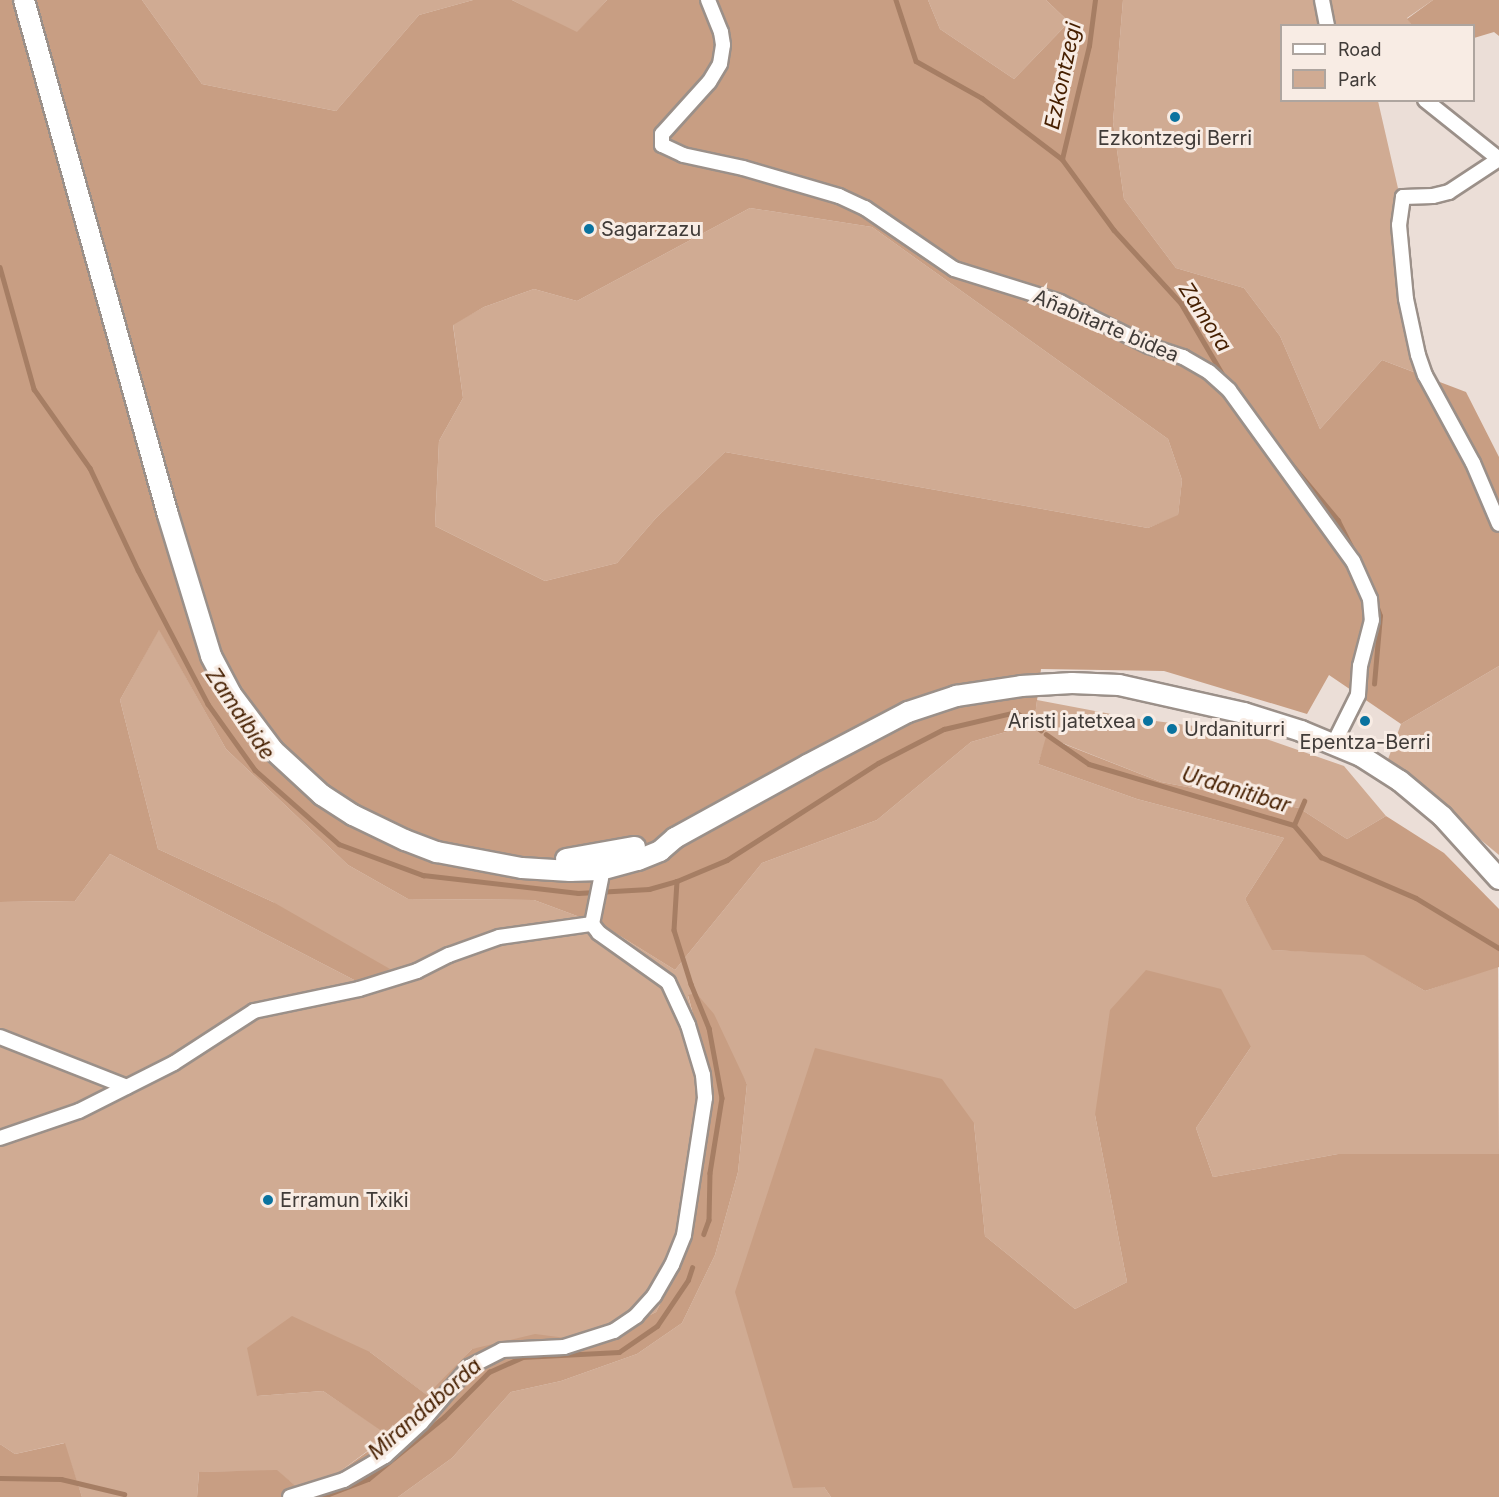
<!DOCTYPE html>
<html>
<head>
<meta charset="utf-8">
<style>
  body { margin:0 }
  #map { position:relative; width:1499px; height:1497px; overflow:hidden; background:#ebded7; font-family:Inter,sans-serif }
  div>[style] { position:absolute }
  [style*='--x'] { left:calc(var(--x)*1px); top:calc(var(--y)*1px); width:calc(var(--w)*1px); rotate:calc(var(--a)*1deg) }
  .green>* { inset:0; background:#d0ab93 }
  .forest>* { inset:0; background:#c89e83 }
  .stream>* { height:4.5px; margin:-2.25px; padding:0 2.25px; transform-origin:2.25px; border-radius:2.25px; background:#a67e64 }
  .roads { filter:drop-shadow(2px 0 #9b9089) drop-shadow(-2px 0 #9b9089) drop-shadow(0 2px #9b9089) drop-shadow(0 -2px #9b9089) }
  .street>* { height:14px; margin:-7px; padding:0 7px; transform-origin:7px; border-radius:7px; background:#fff }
  .secondary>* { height:20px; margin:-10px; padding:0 10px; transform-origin:10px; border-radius:10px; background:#fff }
  .dots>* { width:16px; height:16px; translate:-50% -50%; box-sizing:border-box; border:3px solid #f8ece4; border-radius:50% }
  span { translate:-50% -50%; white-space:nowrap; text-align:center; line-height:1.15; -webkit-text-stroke:6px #f8ece4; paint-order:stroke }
  .poi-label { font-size:20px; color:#403b38 }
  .left { translate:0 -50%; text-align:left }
  .right { translate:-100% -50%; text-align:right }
  .street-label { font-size:20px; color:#403b38 }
  .water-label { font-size:21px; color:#461f00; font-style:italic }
  .legend { position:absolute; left:1280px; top:24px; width:195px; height:78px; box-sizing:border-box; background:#f8ece4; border:2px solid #aea59f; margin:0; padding:8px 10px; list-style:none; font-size:18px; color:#403b38 }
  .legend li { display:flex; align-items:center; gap:12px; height:30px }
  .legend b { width:30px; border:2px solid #aea59f }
</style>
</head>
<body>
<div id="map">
  <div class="green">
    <i style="clip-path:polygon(142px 0,473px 0,419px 15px,336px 111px,202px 84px)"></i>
    <i style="clip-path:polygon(512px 0,607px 0,577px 33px)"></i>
    <i style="clip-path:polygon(928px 0,1046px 0,1069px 22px,1014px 79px,940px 29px)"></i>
    <i style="clip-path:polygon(1123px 0,1433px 0,1407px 18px,1412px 25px,1282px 26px,1282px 100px,1378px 101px,1400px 197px,1419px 374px,1382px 360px,1320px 429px,1280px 336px,1244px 288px,1176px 268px,1124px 199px,1113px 122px)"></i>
    <i style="clip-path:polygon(750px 208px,872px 227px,1168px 439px,1182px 480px,1178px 516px,1148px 528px,725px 452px,656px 518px,617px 563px,545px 581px,435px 526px,439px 441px,463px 398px,453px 324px,484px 307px,534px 289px,577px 301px)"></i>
    <i style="clip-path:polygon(159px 629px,226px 749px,348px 865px,408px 899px,534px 900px,604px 926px,675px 970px,762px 863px,877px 820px,971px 742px,1034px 724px,1037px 700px,1132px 718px,1249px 733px,1344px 766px,1386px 816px,1347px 839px,1299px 808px,1161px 782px,1047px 737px,1038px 764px,1137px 799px,1284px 838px,1245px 899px,1273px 950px,1364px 954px,1425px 991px,1498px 966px,1499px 1154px,1338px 1154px,1213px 1177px,1196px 1128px,1251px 1047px,1095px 1115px,1127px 1282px,1075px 1309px,985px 1236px,974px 1123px,824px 1487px,831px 1497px,398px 1497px,452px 1458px,511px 1392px,561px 1381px,637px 1354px,682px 1323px,715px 1255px,738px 1172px,747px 1084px,696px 993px,688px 996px,709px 1075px,696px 1193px,687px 1251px,656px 1312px,597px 1342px,472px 1349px,428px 1396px,370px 1352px,257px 1396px,323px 1391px,389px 1435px,330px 1479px,297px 1487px,277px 1471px,199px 1472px,197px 1497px,82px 1497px,64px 1443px,15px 1454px,0 1444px,0 902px,75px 901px,110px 854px,360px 983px,273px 902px,158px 849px,120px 700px)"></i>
    <i style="clip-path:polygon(1499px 666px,1499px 855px,1387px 762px,1401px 724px)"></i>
  </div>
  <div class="forest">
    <i style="clip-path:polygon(evenodd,0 0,142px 0,202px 84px,336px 111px,419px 15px,473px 0,512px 0,577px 32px,607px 0,928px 0,940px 29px,1014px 79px,1069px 22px,1046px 0,1123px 0,1113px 122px,1124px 199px,1176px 268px,1244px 288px,1280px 336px,1320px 429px,1382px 360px,1466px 392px,1499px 457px,1499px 666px,1401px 724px,1329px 675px,1307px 714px,1164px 671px,1041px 669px,1034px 724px,971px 742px,877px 820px,762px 863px,675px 970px,604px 926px,534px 900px,408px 899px,348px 865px,226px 749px,159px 630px,120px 700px,158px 849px,273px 902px,390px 969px,360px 983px,110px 854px,75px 901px,0 902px,0 0,750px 208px,872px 227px,1168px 439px,1182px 480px,1178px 515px,1148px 528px,725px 452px,656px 518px,617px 563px,545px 581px,435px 526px,439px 441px,463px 398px,453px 325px,484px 307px,534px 289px,577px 301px,750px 208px)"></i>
    <i style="clip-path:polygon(1433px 0,1499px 0,1499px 36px,1494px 32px,1474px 38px,1474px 26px,1412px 25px,1407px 19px)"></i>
    <i style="clip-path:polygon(1046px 737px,1161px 782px,1299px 808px,1347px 839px,1386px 816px,1444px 853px,1499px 909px,1499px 967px,1425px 991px,1364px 955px,1272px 950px,1245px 899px,1284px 838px,1137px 799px,1038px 764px)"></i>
    <i style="clip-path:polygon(1146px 970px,1221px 989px,1251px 1047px,1196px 1128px,1213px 1177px,1338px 1154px,1499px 1154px,1499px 1497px,831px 1497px,824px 1487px,793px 1488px,735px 1292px,815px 1048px,942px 1079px,974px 1123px,985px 1236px,1075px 1309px,1127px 1282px,1095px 1115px,1110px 1010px)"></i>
    <i style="clip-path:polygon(696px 993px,714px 1014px,747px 1084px,738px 1172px,715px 1255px,682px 1323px,637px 1354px,561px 1381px,511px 1392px,452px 1458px,398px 1497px,197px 1497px,199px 1472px,277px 1470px,297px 1487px,330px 1479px,389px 1436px,323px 1391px,257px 1396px,247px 1348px,292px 1316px,370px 1352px,427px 1395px,472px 1349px,535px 1334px,597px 1342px,656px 1312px,687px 1251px,696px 1193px,709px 1075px,688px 995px)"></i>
    <i style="clip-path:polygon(65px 1443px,82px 1497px,0 1497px,0 1444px,15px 1454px)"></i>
  </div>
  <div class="stream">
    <i style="--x:896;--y:0;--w:64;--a:71.8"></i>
    <i style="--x:916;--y:61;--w:76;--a:29.3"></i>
    <i style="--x:982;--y:98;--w:101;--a:37.3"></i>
    <i style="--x:1062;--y:159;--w:88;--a:53.8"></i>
    <i style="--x:1114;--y:230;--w:99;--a:47.5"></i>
    <i style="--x:1181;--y:303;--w:89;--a:59.7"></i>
    <i style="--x:1062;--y:159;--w:116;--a:-76.6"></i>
    <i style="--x:1089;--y:46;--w:46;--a:-82.6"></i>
    <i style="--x:0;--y:267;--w:127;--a:74.4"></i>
    <i style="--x:34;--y:389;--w:97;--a:54.7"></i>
    <i style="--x:90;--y:468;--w:113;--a:64.8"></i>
    <i style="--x:138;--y:570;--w:151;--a:62.4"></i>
    <i style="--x:208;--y:704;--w:81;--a:54.5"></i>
    <i style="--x:255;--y:770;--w:112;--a:41.4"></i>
    <i style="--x:339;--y:844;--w:90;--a:20.3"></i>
    <i style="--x:423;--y:875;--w:156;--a:6.6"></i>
    <i style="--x:578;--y:893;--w:71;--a:-3.2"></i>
    <i style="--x:649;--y:889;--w:29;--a:-16"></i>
    <i style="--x:677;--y:881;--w:54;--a:-22.8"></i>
    <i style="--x:727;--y:860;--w:179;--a:-32.7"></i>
    <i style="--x:878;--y:763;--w:74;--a:-27.3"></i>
    <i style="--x:944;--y:729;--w:74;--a:-13.3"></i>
    <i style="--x:1016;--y:712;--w:31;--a:36"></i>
    <i style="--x:1284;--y:455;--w:85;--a:50.3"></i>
    <i style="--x:1338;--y:520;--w:39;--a:63"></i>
    <i style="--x:1374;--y:684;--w:68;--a:-85"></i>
    <i style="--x:1380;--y:616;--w:12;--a:-110"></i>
    <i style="--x:1046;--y:734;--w:52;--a:34.9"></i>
    <i style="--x:1089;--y:764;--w:214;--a:16.6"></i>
    <i style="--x:1294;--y:825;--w:42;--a:49.8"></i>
    <i style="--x:1321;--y:857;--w:103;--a:23.3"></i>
    <i style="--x:1416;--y:898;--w:97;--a:31.1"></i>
    <i style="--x:1294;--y:825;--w:26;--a:-67"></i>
    <i style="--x:677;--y:881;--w:49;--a:93.5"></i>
    <i style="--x:674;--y:930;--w:57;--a:72.5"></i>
    <i style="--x:691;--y:984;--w:48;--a:67.8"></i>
    <i style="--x:709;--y:1028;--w:71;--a:79.5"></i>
    <i style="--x:722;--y:1098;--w:76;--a:99.1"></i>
    <i style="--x:710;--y:1173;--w:47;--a:91.2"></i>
    <i style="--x:709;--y:1220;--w:15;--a:110"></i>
    <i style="--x:0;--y:1478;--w:61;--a:0.9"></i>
    <i style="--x:61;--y:1479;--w:65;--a:13.4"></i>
    <i style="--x:321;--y:1497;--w:50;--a:-21"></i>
    <i style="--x:368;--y:1479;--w:98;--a:-39.2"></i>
    <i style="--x:444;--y:1417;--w:64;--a:-45"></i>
    <i style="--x:489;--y:1372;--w:36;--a:-24"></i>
    <i style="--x:522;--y:1357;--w:97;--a:-3"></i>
    <i style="--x:619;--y:1352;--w:46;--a:-34.4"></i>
    <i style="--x:657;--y:1326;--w:55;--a:-56"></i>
    <i style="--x:688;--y:1280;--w:13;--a:-72"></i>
  </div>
  <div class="roads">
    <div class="street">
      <i style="--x:708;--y:0;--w:35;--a:68"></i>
      <i style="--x:721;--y:32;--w:13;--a:81"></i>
      <i style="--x:723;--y:45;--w:19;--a:99"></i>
      <i style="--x:720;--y:64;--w:21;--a:121"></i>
      <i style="--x:709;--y:82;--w:70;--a:132.1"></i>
      <i style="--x:662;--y:134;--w:11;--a:90"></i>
      <i style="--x:662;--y:145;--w:23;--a:25"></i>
      <i style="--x:683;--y:155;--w:61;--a:12.2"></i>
      <i style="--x:743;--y:168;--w:100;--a:16.3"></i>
      <i style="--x:839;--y:196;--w:29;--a:25"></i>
      <i style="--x:865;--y:208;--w:108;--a:34.4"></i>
      <i style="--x:954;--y:269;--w:111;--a:17.3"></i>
      <i style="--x:1060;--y:302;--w:99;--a:26.3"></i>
      <i style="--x:1149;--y:346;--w:36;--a:18"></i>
      <i style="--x:1183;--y:357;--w:30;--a:30"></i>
      <i style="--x:1209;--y:372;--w:27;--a:42"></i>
      <i style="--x:1229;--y:390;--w:211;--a:54.1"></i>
      <i style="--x:1353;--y:561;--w:42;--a:65.9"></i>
      <i style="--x:1370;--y:599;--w:21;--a:85"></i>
      <i style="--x:1372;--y:620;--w:48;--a:104.6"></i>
      <i style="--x:1360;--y:666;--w:29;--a:94"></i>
      <i style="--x:1358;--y:695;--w:54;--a:116.6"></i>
      <i style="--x:1322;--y:0;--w:26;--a:79"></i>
      <i style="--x:1425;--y:100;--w:95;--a:38.6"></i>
      <i style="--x:1499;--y:159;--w:60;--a:146.6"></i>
      <i style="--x:1449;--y:192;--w:16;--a:166"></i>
      <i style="--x:1433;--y:196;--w:30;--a:178"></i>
      <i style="--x:1403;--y:197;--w:28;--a:98"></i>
      <i style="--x:1399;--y:225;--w:74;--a:84.6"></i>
      <i style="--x:1406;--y:299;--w:57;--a:77.9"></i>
      <i style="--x:1418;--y:355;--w:21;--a:71"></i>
      <i style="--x:1425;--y:375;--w:100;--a:61.4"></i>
      <i style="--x:1473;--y:463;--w:66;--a:66.9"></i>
      <i style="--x:0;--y:1037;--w:136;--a:21.5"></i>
      <i style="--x:0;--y:1138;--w:83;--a:-18.9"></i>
      <i style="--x:79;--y:1111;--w:106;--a:-26.8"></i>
      <i style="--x:174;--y:1063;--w:95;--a:-33"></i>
      <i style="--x:254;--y:1011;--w:107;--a:-11.8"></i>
      <i style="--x:359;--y:989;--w:61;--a:-17.2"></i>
      <i style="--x:417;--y:971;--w:36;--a:-27"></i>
      <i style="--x:449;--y:955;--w:53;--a:-19.8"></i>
      <i style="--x:499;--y:937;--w:94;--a:-8"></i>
      <i style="--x:290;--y:1497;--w:57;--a:-17.5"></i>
      <i style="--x:344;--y:1480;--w:48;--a:-30.3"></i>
      <i style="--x:385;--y:1456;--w:49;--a:-42.5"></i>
      <i style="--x:421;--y:1423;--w:74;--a:-49.4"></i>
      <i style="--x:469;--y:1367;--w:37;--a:-27"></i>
      <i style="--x:502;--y:1350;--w:62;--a:-2.8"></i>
      <i style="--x:564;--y:1347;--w:52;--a:-17.7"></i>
      <i style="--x:614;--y:1331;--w:27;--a:-34"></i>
      <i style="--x:636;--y:1316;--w:27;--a:-48"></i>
      <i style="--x:654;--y:1296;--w:36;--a:-60"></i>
      <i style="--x:672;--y:1265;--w:32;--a:-68"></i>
      <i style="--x:684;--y:1235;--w:139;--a:-81.3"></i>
      <i style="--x:705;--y:1098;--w:23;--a:-95"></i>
      <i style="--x:703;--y:1075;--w:52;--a:-106.7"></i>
      <i style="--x:688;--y:1025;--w:47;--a:-114.9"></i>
      <i style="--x:668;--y:982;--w:85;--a:-144.6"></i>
      <i style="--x:599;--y:933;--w:11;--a:-128"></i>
      <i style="--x:592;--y:924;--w:46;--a:-78.7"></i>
    </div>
    <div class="secondary">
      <i style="--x:24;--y:0;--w:535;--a:74.38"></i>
      <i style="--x:168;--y:515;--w:147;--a:73"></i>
      <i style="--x:211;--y:656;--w:43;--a:62.2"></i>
      <i style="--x:231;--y:694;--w:70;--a:53.1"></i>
      <i style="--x:273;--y:750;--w:67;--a:42.6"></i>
      <i style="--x:322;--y:795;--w:37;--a:33"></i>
      <i style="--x:353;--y:815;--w:58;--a:25.7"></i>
      <i style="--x:405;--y:840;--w:34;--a:21"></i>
      <i style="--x:437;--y:852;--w:86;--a:10.7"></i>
      <i style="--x:522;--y:868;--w:48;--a:3.6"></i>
      <i style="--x:570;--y:871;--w:30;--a:-2"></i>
      <i style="--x:600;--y:870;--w:39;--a:-15"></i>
      <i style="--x:638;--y:860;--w:24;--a:-22"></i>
      <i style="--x:660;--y:851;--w:20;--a:-41"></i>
      <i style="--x:675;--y:838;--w:151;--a:-28.9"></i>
      <i style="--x:807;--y:765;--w:114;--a:-27.7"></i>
      <i style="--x:908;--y:712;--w:51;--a:-18.4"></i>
      <i style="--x:956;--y:696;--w:66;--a:-8.7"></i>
      <i style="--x:1021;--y:686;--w:51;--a:-3.4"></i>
      <i style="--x:1072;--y:683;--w:47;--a:2.4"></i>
      <i style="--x:1119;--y:685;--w:128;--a:12.6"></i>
      <i style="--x:1244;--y:713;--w:60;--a:17.5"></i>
      <i style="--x:1301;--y:731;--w:65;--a:22.6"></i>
      <i style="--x:1361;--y:756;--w:46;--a:32.7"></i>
      <i style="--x:1400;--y:781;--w:55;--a:39.8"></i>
      <i style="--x:1442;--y:816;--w:85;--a:47.9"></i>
      <i style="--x:566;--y:859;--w:70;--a:-9.9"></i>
    </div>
  </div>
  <div class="dots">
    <i style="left:1175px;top:117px;background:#0a739f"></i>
    <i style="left:589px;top:229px;background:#0a739f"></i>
    <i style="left:1148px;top:721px;background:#0a739f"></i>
    <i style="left:1365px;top:721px;background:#0a739f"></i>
    <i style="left:1172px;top:729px;background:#0a739f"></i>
    <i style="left:268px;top:1200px;background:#0a739f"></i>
  </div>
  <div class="poi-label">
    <span style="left:1175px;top:138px">Ezkontzegi Berri</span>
    <span class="left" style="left:601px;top:229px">Sagarzazu</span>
    <span class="right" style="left:1136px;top:721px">Aristi jatetxea</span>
    <span class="left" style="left:1184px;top:729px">Urdaniturri</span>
    <span style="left:1365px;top:742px">Epentza-Berri</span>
    <span class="left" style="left:280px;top:1200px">Erramun Txiki</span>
  </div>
  <div class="street-label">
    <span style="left:1106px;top:326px;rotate:23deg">Añabitarte bidea</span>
  </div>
  <div class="water-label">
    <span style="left:1063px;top:76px;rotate:-78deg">Ezkontzegi</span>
    <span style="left:1205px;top:317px;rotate:57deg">Zamora</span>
    <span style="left:240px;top:714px;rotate:56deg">Zamalbide</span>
    <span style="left:1236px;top:790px;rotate:17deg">Urdanitibar</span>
    <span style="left:425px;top:1409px;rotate:-41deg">Mirandaborda</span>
  </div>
  <ul class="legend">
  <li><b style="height:8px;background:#fff"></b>Road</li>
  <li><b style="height:16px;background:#d0ab93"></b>Park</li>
  </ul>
</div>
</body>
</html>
